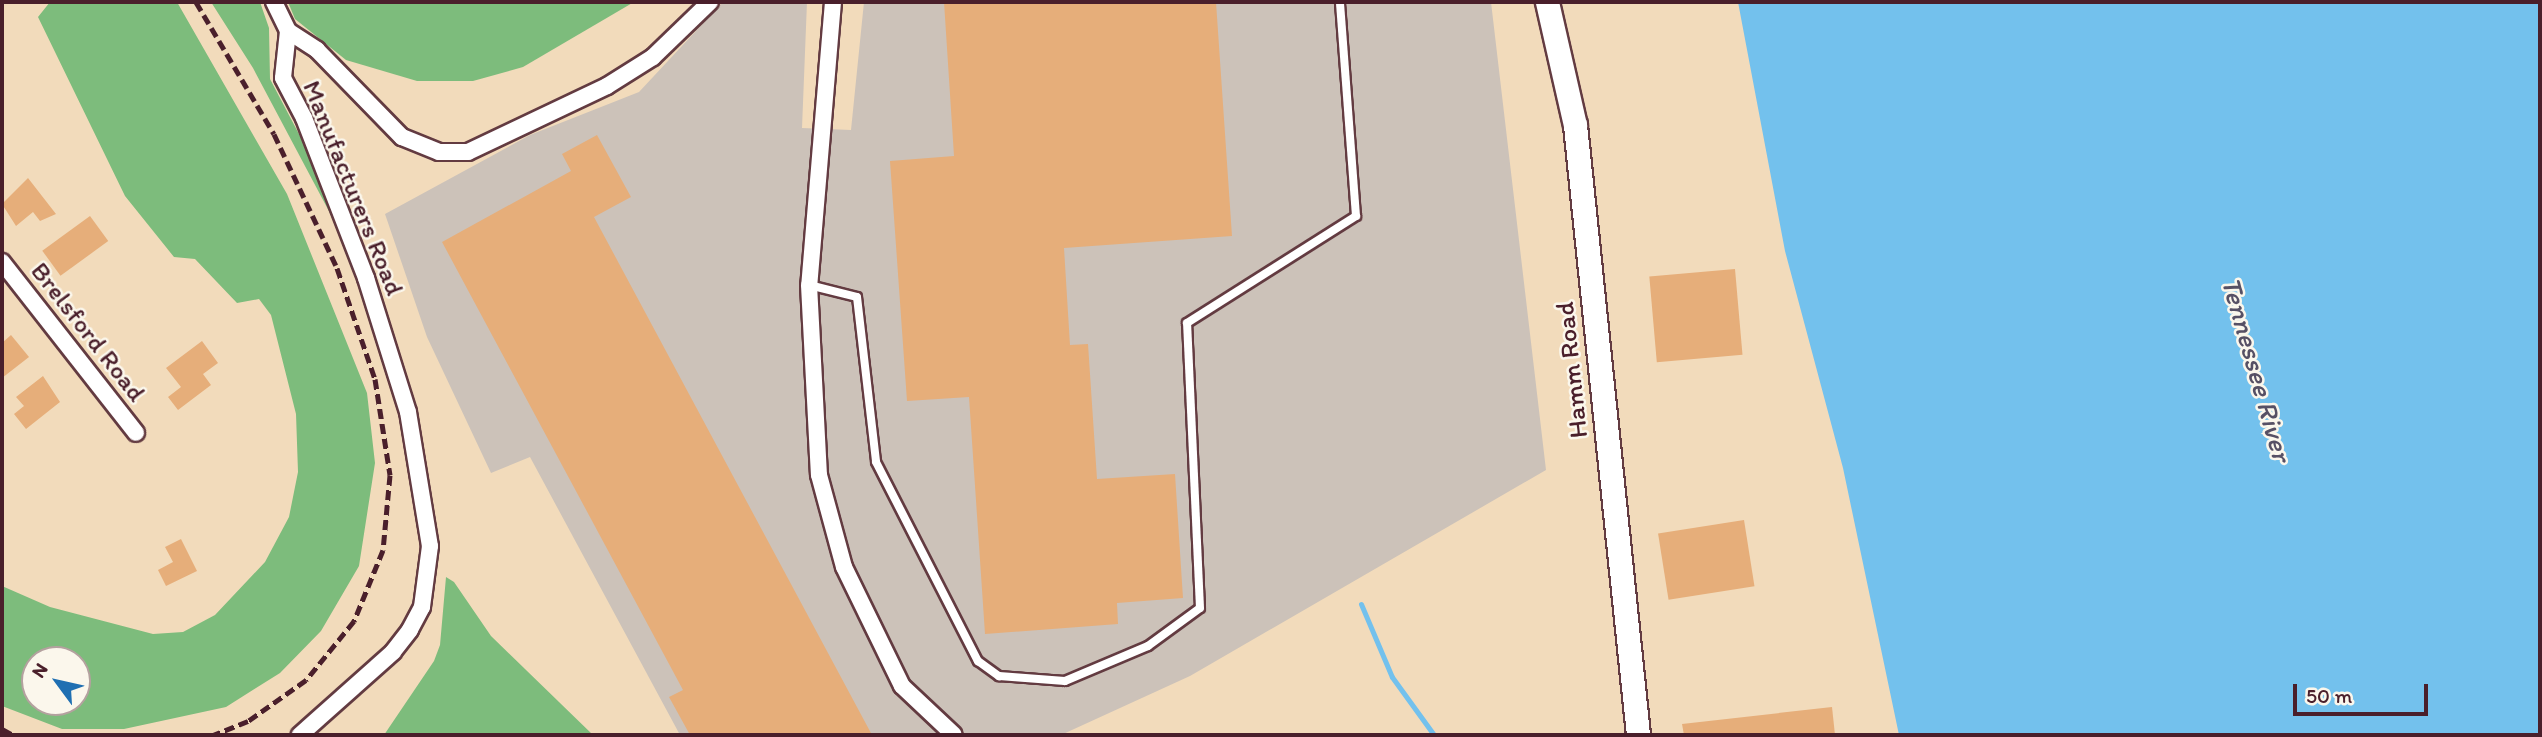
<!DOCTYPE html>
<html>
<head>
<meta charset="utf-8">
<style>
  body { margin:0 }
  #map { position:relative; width:2542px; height:737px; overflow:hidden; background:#f2dbbb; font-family:Itim,sans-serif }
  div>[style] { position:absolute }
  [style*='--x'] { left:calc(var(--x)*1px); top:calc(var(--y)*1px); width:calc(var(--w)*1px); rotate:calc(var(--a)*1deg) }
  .industrial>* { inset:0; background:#ccc2b9 }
  .forest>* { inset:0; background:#7dbc7c }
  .water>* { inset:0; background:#73c1ed }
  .stream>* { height:5px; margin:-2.5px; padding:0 2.5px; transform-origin:2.5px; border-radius:2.5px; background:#73c1ed }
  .building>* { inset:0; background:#e6ae7a; transform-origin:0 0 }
  .roads { filter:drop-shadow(2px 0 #633b41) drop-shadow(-2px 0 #633b41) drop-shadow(0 2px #633b41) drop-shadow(0 -2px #633b41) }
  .service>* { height:8px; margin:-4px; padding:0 4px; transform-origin:4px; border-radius:4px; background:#fff }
  .minor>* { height:16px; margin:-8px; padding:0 8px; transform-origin:8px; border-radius:8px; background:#fff }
  .secondary>* { height:23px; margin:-11.5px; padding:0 11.5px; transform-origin:11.5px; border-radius:11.5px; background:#fff }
  .rail>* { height:5px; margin-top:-2.5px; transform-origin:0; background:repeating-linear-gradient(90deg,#4a1f2b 0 10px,transparent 0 15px) }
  span { translate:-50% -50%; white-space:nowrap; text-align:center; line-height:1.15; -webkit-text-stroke:5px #fbf7ec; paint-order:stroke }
  .street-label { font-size:26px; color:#4a1f2b }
  .water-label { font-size:28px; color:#565065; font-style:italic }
  .frame { position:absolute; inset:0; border:4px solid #4a1f2b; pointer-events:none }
  .north { position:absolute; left:21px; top:646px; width:70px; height:70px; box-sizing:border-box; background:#fbf7ec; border:2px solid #b4a19f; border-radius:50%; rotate:303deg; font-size:19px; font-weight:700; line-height:28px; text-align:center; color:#4a1f2b }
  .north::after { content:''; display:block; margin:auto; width:24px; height:32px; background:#1f6fb2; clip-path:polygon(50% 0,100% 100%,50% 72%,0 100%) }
  .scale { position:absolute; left:2293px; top:684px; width:135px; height:32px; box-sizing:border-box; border:4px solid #4a1f2b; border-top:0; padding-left:9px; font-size:21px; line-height:24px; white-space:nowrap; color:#4a1f2b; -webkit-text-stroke:5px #fbf7ec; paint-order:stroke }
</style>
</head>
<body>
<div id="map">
  <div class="industrial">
    <i style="clip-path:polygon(723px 2px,807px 2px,802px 128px,851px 130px,864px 2px,1491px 2px,1546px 470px,1190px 676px,1061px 735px,680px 735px,530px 457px,491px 473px,427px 337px,385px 214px,530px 135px,639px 92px)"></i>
  </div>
  <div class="forest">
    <i style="clip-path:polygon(evenodd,50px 2px,177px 2px,287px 194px,367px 393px,375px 463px,359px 566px,321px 631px,280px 673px,226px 707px,124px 729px,62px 729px,2px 706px,2px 586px,50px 607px,153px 634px,183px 632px,215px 615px,265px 562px,289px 517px,298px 472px,296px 414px,271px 315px,259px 299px,237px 303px,195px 259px,174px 257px,125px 196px,38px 17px,50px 2px,35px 660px,77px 660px,77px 702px,35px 702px,35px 660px)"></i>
    <i style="clip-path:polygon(211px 2px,260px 2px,269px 28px,270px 79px,310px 155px,331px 215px,253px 68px)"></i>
    <i style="clip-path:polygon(288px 2px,634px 2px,523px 67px,473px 81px,417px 81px,346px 60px,295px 19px)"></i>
    <i style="clip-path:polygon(446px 577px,454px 582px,491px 636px,593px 735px,384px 735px,434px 661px,440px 645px)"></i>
  </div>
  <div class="water">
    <i style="clip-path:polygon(1738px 2px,2540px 2px,2540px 735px,1899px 735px,1843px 468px,1785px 251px)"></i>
  </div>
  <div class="stream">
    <i style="--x:1361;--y:604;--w:79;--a:67"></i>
    <i style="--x:1392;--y:677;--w:72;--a:54.1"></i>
  </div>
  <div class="building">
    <i style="clip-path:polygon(944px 2px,1216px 2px,1232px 236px,1064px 248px,1070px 345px,1088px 344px,1097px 479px,1175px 474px,1183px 598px,1117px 603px,1118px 624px,985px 634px,969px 397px,907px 401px,890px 161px,954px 156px)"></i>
    <i style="clip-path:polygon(597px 135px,631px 197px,594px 217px,872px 735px,690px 735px,669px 697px,683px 690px,442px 242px,571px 171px,562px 154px)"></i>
    <i style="clip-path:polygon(28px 178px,56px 214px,40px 221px,33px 212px,16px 226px,2px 204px)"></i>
    <i style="left:90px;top:216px;width:31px;height:59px;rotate:54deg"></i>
    <i style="left:1735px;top:269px;width:86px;height:86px;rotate:85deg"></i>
    <i style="clip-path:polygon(11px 335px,29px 357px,2px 378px,2px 343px)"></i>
    <i style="clip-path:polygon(202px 341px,218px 363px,203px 374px,211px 385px,178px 410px,168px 397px,181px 387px,166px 368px)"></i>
    <i style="clip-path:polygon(43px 376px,60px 402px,26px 429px,14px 414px,24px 406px,16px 397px)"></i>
    <i style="left:1744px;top:520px;width:67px;height:87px;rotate:81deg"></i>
    <i style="clip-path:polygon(181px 539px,197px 571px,166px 586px,158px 570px,173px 562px,165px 547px)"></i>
    <i style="clip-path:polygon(1832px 707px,1835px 735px,1684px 735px,1682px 724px)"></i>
  </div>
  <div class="roads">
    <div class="service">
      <i style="--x:809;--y:285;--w:49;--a:14"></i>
      <i style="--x:857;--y:297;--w:166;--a:83.4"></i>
      <i style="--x:876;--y:462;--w:224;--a:62.9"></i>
      <i style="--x:978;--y:661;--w:26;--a:36"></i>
      <i style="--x:999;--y:676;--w:66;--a:4.3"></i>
      <i style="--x:1065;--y:681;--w:90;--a:-22.9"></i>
      <i style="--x:1148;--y:646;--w:64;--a:-36.2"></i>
      <i style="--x:1200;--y:608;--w:285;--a:-92.6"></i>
      <i style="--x:1187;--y:323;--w:200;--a:-32.3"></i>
      <i style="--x:1356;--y:216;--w:215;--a:-94.3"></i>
    </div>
    <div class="minor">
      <i style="--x:274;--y:2;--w:32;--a:64"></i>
      <i style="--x:833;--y:2;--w:284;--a:94.8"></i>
      <i style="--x:809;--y:285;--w:190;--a:87"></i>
      <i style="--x:819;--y:475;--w:95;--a:74.8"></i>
      <i style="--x:844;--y:567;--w:132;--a:64"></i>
      <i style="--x:902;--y:686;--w:71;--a:43.3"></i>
      <i style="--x:288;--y:31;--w:47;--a:96.1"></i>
      <i style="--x:283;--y:78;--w:45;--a:62.3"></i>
      <i style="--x:304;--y:118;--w:172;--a:68.8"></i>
      <i style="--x:366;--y:278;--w:140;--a:72.6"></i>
      <i style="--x:408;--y:412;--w:136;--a:80.7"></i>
      <i style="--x:430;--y:546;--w:62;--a:97.5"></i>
      <i style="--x:422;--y:607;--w:26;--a:118"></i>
      <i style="--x:410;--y:630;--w:28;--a:128"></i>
      <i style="--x:393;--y:652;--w:125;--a:138.3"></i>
      <i style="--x:288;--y:31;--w:35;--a:33"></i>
      <i style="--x:317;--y:50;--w:122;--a:45.7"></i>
      <i style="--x:402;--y:137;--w:40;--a:22"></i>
      <i style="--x:439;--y:152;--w:29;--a:0"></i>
      <i style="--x:468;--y:152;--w:154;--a:-25.4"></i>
      <i style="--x:607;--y:86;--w:54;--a:-32.2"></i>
      <i style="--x:653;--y:57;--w:79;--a:-44"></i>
      <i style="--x:2;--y:262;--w:217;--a:51.9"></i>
    </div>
    <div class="secondary">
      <i style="--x:1547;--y:2;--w:126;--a:77.2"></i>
      <i style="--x:1575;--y:125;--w:613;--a:84.1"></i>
    </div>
  </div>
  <div class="rail">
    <i style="--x:196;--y:2;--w:153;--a:59.4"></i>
    <i style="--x:274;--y:134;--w:148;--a:64.8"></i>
    <i style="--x:337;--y:268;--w:117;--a:71.1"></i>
    <i style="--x:375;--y:379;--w:97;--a:81.1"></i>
    <i style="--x:390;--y:475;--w:75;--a:95.3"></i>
    <i style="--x:383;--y:550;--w:77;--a:112.2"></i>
    <i style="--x:354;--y:621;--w:76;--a:129.1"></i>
    <i style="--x:306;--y:680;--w:71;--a:144.7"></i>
    <i style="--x:248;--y:721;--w:37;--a:158"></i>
    <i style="--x:2;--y:729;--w:13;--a:29"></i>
  </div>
  <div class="street-label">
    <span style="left:353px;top:188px;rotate:68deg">Manufacturers Road</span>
    <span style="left:88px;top:332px;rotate:52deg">Brelsford Road</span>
    <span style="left:1572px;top:370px;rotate:-96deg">Hamm Road</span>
  </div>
  <div class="water-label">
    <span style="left:2257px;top:369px;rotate:74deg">Tennessee River</span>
  </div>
  <div class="frame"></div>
  <div class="north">N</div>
  <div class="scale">50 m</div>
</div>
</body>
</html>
